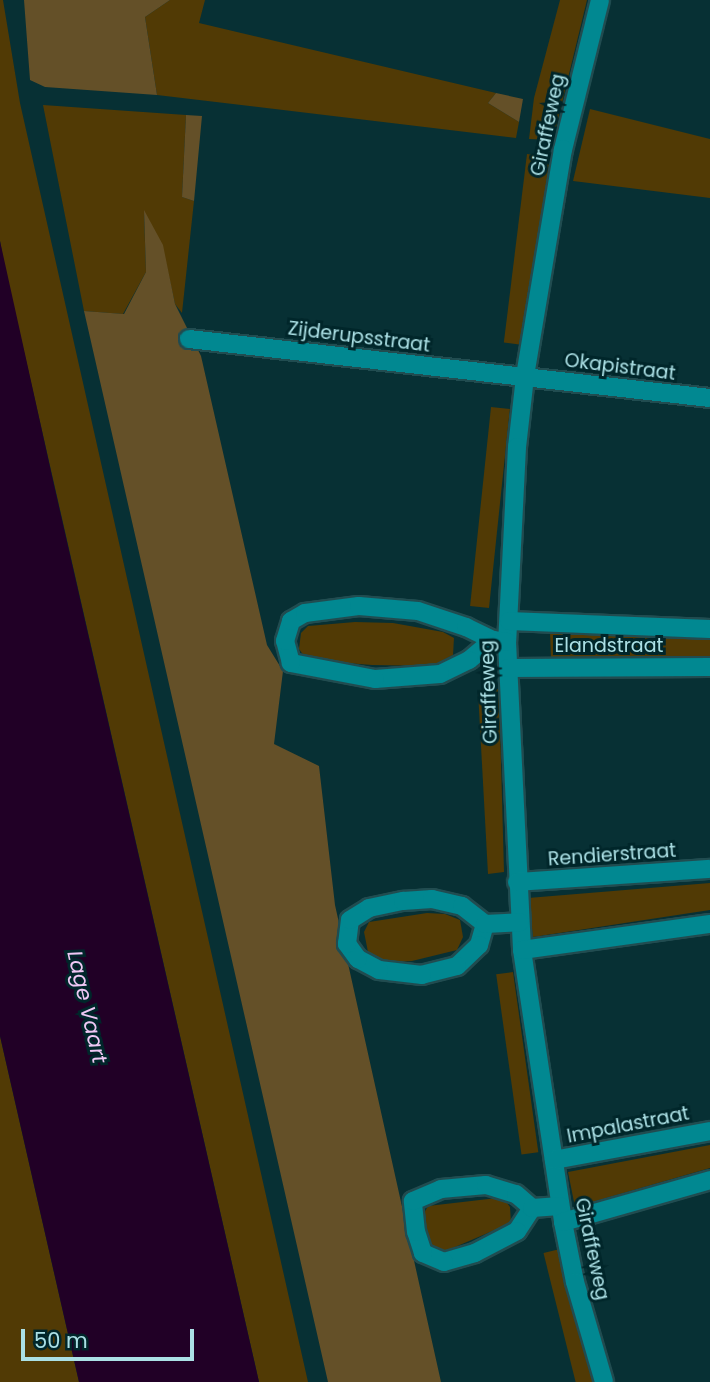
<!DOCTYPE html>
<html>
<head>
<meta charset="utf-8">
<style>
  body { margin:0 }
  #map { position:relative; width:710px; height:1382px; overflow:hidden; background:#073034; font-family:Poppins,sans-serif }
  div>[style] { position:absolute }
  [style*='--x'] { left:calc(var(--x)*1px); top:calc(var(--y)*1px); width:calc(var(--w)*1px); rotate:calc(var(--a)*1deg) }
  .green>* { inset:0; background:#513a05; transform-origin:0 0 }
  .forest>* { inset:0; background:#645028 }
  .water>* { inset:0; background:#210026 }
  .roads { filter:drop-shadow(2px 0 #214c50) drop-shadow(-2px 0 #214c50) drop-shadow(0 2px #214c50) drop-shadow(0 -2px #214c50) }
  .minor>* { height:18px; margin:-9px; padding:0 9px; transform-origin:9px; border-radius:9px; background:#018891 }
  span { translate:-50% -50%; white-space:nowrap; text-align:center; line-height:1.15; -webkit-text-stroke:6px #00262a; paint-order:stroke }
  .street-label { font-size:19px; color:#abe0e5 }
  .water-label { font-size:21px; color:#efc7f4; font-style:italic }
  .scale { position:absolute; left:21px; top:1329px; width:173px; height:32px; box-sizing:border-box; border:4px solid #abe0e5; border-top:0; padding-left:9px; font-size:21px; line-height:24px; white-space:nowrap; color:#abe0e5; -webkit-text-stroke:5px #00262a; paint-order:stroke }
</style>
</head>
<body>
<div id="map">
  <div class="green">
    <i style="clip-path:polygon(0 0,3px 0,20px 103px,308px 1382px,259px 1382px,4px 264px,0 241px)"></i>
    <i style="clip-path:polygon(170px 0,205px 0,199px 23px,496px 93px,488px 103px,519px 122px,516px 138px,157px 95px,145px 17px)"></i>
    <i style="clip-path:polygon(560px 0,587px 0,553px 140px,529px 139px,534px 98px)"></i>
    <i style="clip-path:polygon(43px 105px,186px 115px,182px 197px,194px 201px,182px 313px,175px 304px,162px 245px,144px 213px,146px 272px,123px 314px,84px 311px)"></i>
    <i style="clip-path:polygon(590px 109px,710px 139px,710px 198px,573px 181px)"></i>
    <i style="left:527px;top:154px;width:23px;height:190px;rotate:7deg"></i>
    <i style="left:491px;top:407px;width:19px;height:200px;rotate:6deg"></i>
    <i style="clip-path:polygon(355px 622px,393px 623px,443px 632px,454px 638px,453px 655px,432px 666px,372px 665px,321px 661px,304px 656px,299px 649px,301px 633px,308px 626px)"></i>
    <i style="clip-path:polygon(550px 631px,710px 638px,710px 658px,551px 659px)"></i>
    <i style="clip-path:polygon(499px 689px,504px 872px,488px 874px,478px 691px)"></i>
    <i style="clip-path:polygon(710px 883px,710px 910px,533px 937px,528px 898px)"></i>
    <i style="clip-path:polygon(427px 913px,445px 914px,460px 920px,463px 937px,457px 950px,412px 961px,381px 963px,369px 957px,364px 932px,369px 922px)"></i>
    <i style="left:513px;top:972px;width:182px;height:17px;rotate:82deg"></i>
    <i style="clip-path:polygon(0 1036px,79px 1382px,0 1382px)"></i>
    <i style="clip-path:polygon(710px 1145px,710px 1168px,575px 1207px,568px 1172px)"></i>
    <i style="clip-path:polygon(497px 1198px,505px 1200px,510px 1207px,511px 1223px,441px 1253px,432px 1251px,423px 1215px,428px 1206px)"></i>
    <i style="left:560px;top:1249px;width:137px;height:17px;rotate:76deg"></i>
  </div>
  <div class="forest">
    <i style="clip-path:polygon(24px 0,170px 0,145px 17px,157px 95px,45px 87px,30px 80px)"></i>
    <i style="clip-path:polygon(496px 93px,523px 99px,519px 122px,488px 103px)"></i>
    <i style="clip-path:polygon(186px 115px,202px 116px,194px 201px,182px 197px)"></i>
    <i style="clip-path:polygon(144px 210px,163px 245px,175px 304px,201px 356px,267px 645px,283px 671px,274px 744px,319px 766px,335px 905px,441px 1382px,328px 1382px,84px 311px,124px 314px,146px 272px)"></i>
  </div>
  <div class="water">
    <i style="clip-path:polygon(0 241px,52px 476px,259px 1382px,79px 1382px,0 1036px)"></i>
  </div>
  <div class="roads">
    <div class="minor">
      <i style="--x:600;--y:0;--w:154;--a:103.9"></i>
      <i style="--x:563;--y:149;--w:231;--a:99.5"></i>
      <i style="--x:525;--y:377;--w:70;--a:96.5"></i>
      <i style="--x:517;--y:447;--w:195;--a:92.9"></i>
      <i style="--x:507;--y:642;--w:308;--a:87.2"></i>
      <i style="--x:522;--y:950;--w:275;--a:81.4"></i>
      <i style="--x:563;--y:1222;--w:61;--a:78.7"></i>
      <i style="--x:575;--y:1282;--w:104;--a:73.8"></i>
      <i style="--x:189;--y:339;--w:524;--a:6.46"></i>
      <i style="--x:509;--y:621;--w:201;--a:2.3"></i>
      <i style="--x:493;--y:640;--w:31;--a:140"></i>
      <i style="--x:469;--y:660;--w:32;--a:154"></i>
      <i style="--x:440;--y:674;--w:65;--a:175.6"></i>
      <i style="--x:375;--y:679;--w:86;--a:-169.2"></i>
      <i style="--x:291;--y:663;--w:23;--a:-105"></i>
      <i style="--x:285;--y:641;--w:21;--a:-73"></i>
      <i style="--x:291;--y:621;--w:16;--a:-30"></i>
      <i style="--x:305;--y:613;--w:54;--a:-7.4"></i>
      <i style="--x:359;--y:606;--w:59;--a:4.8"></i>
      <i style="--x:418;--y:611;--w:51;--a:18.4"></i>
      <i style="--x:466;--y:627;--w:30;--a:26"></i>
      <i style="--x:493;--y:640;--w:14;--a:8"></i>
      <i style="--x:508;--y:668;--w:202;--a:-0.3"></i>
      <i style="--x:517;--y:882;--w:193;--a:-3.9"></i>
      <i style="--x:485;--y:924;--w:22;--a:106"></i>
      <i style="--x:479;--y:945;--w:30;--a:136"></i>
      <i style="--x:457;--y:966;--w:36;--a:166"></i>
      <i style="--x:422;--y:975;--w:43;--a:-173.4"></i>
      <i style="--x:379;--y:970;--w:24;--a:-152"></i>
      <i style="--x:358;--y:959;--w:19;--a:-126"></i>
      <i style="--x:347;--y:944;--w:24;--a:-83"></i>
      <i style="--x:350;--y:920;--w:22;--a:-32"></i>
      <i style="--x:369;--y:908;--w:35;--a:-12"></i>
      <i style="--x:403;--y:901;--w:29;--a:-4"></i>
      <i style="--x:432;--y:899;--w:31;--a:13"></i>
      <i style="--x:462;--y:906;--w:29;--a:38"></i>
      <i style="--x:485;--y:924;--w:35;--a:-3"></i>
      <i style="--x:522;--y:950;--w:190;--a:-7.9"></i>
      <i style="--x:554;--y:1160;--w:159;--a:-10.5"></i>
      <i style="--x:532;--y:1208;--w:27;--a:123"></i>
      <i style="--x:517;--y:1231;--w:47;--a:152.4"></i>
      <i style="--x:475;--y:1253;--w:32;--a:164"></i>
      <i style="--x:444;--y:1262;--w:23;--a:-157"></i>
      <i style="--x:423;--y:1253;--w:22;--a:-108"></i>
      <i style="--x:416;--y:1232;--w:31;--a:-96"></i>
      <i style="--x:413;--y:1201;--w:30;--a:-23"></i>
      <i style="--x:441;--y:1189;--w:45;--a:-5.1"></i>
      <i style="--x:486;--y:1185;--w:31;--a:17"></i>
      <i style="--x:516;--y:1194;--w:21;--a:41"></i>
      <i style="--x:532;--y:1208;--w:28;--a:-4"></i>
      <i style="--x:563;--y:1222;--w:153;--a:-15.9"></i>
    </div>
  </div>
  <div class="street-label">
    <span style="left:548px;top:125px;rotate:-78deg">Giraffeweg</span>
    <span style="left:359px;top:337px;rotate:7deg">Zijderupsstraat</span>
    <span style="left:620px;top:367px;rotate:7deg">Okapistraat</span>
    <span style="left:609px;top:646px">Elandstraat</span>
    <span style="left:489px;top:692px;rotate:-92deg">Giraffeweg</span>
    <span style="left:612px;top:855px;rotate:-4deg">Rendierstraat</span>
    <span style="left:628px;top:1125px;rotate:-11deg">Impalastraat</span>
    <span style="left:592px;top:1249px;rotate:78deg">Giraffeweg</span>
  </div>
  <div class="water-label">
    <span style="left:87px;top:1007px;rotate:77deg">Lage Vaart</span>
  </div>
  <div class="scale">50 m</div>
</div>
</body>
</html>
